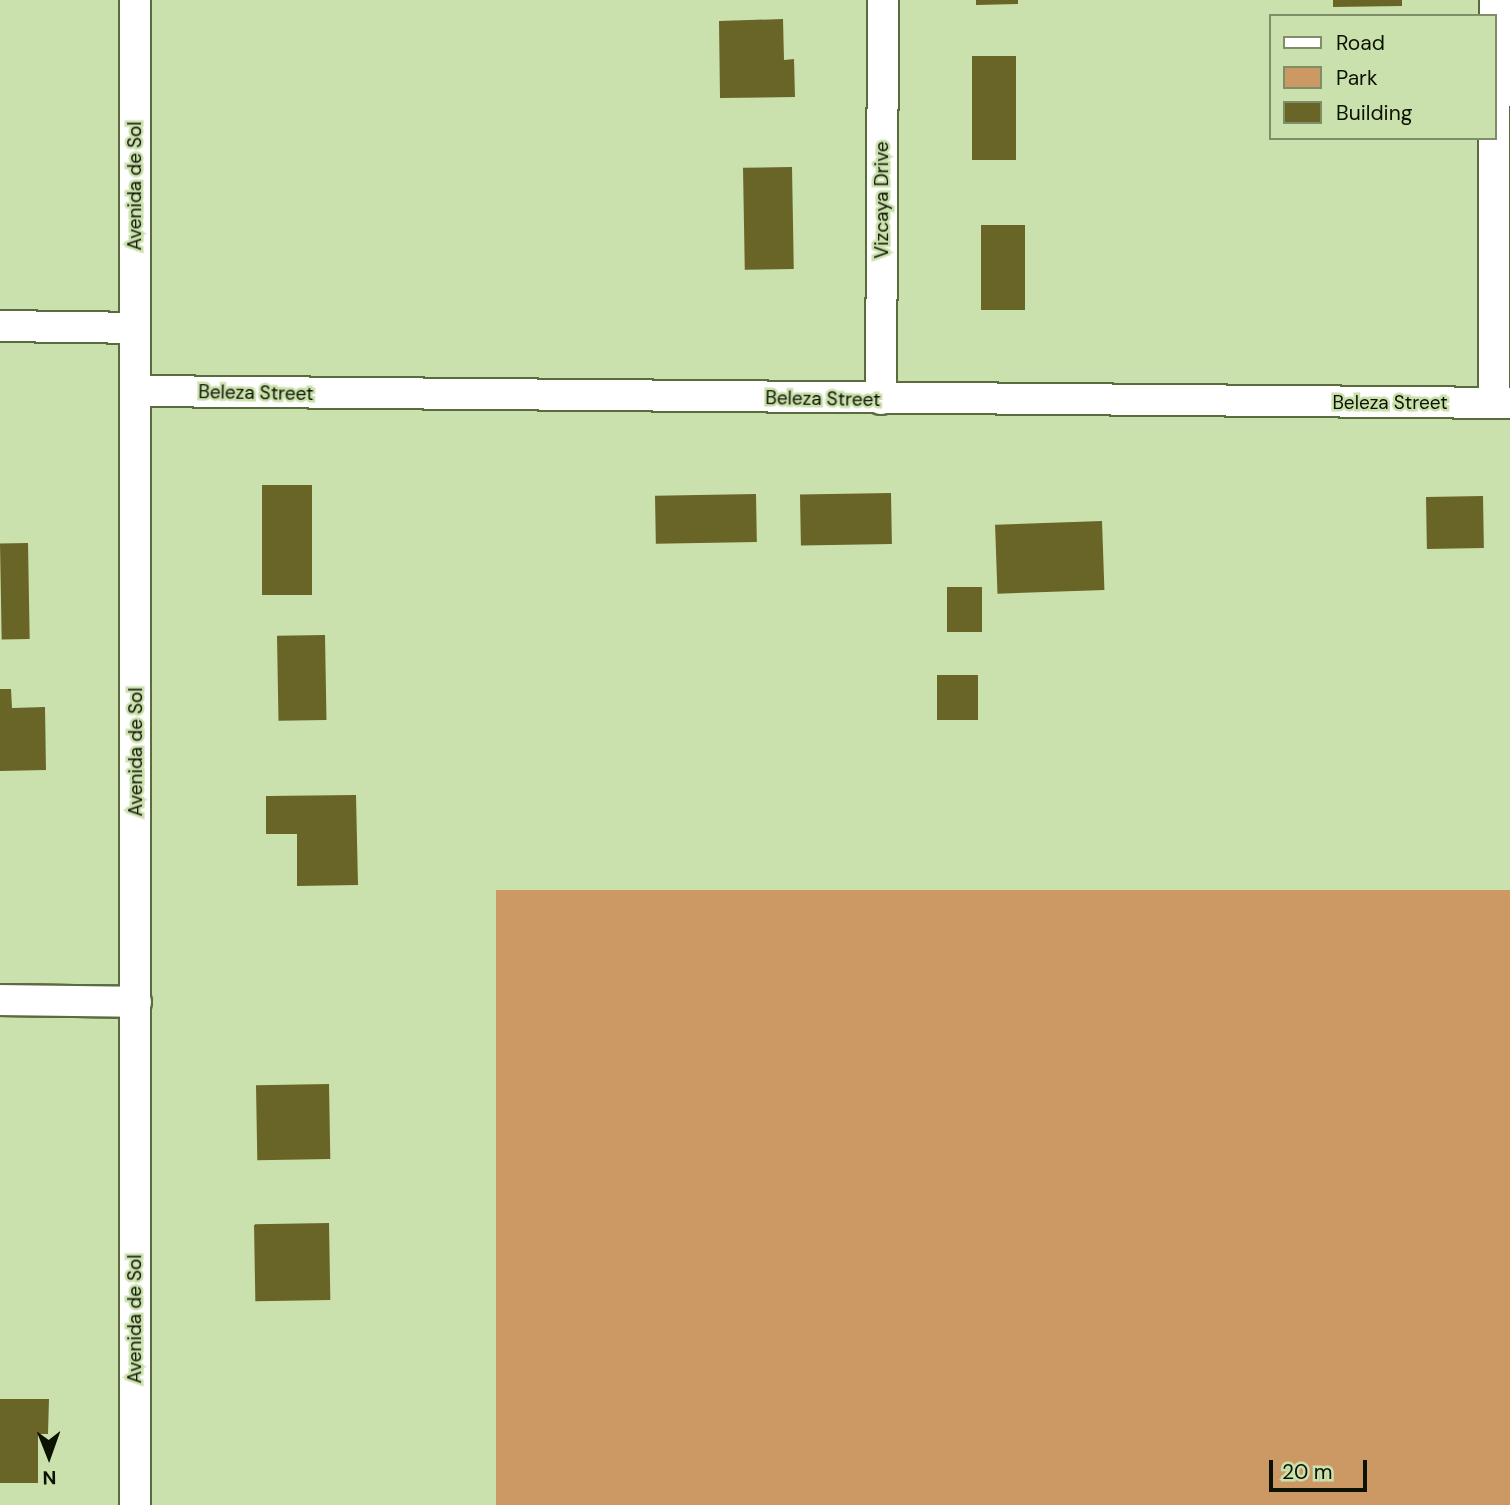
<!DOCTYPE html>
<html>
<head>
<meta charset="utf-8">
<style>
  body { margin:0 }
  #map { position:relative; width:1510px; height:1505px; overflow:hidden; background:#cbe1ad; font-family:"DM Sans",sans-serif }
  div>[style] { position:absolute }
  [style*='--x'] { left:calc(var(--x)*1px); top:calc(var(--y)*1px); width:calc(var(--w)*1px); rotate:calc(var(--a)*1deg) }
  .green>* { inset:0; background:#cc9965; transform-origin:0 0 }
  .building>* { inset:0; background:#696526; transform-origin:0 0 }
  .roads { filter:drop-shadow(2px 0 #5a6c3d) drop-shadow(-2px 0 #5a6c3d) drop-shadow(0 2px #5a6c3d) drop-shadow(0 -2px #5a6c3d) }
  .street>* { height:30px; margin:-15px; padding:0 15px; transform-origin:15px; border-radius:15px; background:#fff }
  span { translate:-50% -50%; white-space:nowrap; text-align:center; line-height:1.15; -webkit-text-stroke:5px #cbe1ad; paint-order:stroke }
  .street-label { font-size:19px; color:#0b1202 }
  .legend { position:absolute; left:1269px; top:14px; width:228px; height:126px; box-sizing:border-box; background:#cbe1ad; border:2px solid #7e8e69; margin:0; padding:9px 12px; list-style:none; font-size:21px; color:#0b1202 }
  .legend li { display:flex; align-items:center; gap:14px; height:35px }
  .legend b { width:35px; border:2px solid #7e8e69 }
  .north { position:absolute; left:14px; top:1421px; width:70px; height:70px; -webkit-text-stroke:5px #cbe1ad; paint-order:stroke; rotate:179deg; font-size:19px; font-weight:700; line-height:28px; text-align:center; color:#0b1202 }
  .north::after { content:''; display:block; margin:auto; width:24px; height:32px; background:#0b1202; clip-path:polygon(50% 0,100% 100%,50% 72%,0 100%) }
  .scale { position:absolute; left:1269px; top:1460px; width:98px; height:32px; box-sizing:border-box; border:4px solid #0b1202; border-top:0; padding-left:9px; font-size:21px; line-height:24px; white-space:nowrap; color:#0b1202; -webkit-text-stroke:5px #cbe1ad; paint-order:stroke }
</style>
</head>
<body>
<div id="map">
  <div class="green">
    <i style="left:496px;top:890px;width:1014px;height:615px"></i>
  </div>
  <div class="building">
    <i style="clip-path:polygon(976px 0,1018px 0,1018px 4px,976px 5px)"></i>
    <i style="clip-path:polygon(1333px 0,1402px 0,1402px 6px,1333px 7px)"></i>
    <i style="clip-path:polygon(783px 19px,784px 60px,794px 59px,795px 97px,720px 98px,719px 21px)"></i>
    <i style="left:972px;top:56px;width:44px;height:104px"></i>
    <i style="left:792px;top:167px;width:102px;height:49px;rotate:89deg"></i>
    <i style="left:981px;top:225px;width:44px;height:85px"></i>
    <i style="left:262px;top:485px;width:50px;height:110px"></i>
    <i style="left:891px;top:493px;width:51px;height:91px;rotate:89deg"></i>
    <i style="left:756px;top:494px;width:48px;height:101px;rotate:89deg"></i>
    <i style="left:1483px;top:496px;width:52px;height:57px;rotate:89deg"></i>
    <i style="left:1102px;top:521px;width:69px;height:107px;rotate:88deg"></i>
    <i style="left:28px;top:543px;width:96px;height:28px;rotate:89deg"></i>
    <i style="left:947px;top:587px;width:35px;height:45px"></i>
    <i style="left:325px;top:635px;width:85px;height:48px;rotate:89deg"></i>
    <i style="left:978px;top:675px;width:45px;height:41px;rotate:90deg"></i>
    <i style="clip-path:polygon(0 689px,11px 689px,12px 708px,45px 707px,46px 770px,0 771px)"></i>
    <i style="clip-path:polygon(356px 795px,358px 885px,297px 886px,297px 834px,266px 834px,266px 796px)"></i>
    <i style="left:329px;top:1084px;width:75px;height:73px;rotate:89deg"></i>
    <i style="left:329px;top:1223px;width:77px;height:75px;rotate:89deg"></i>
    <i style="clip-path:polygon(0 1399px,49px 1399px,48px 1434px,38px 1434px,38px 1483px,0 1483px)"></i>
  </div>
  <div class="roads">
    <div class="street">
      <i style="--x:0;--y:326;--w:135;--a:0.8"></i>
      <i style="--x:136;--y:391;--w:1374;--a:0.5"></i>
      <i style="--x:881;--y:399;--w:399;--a:-89.7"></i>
      <i style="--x:1494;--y:403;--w:403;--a:-89.9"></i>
      <i style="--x:0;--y:1000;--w:136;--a:0.8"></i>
      <i style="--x:135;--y:1505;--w:1505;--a:-90"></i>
    </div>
  </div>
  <div class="street-label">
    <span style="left:135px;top:186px;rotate:-90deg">Avenida de Sol</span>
    <span style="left:882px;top:200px;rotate:-90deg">Vizcaya Drive</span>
    <span style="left:256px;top:393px;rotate:1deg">Beleza Street</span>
    <span style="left:823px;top:399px;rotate:1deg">Beleza Street</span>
    <span style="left:1390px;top:403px">Beleza Street</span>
    <span style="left:136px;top:752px;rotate:-90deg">Avenida de Sol</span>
    <span style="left:135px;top:1319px;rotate:-90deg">Avenida de Sol</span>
  </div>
  <ul class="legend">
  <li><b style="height:9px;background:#fff"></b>Road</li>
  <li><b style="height:19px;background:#cc9965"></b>Park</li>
  <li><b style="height:19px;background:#696526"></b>Building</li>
  </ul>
  <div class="north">N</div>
  <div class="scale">20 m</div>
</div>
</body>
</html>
